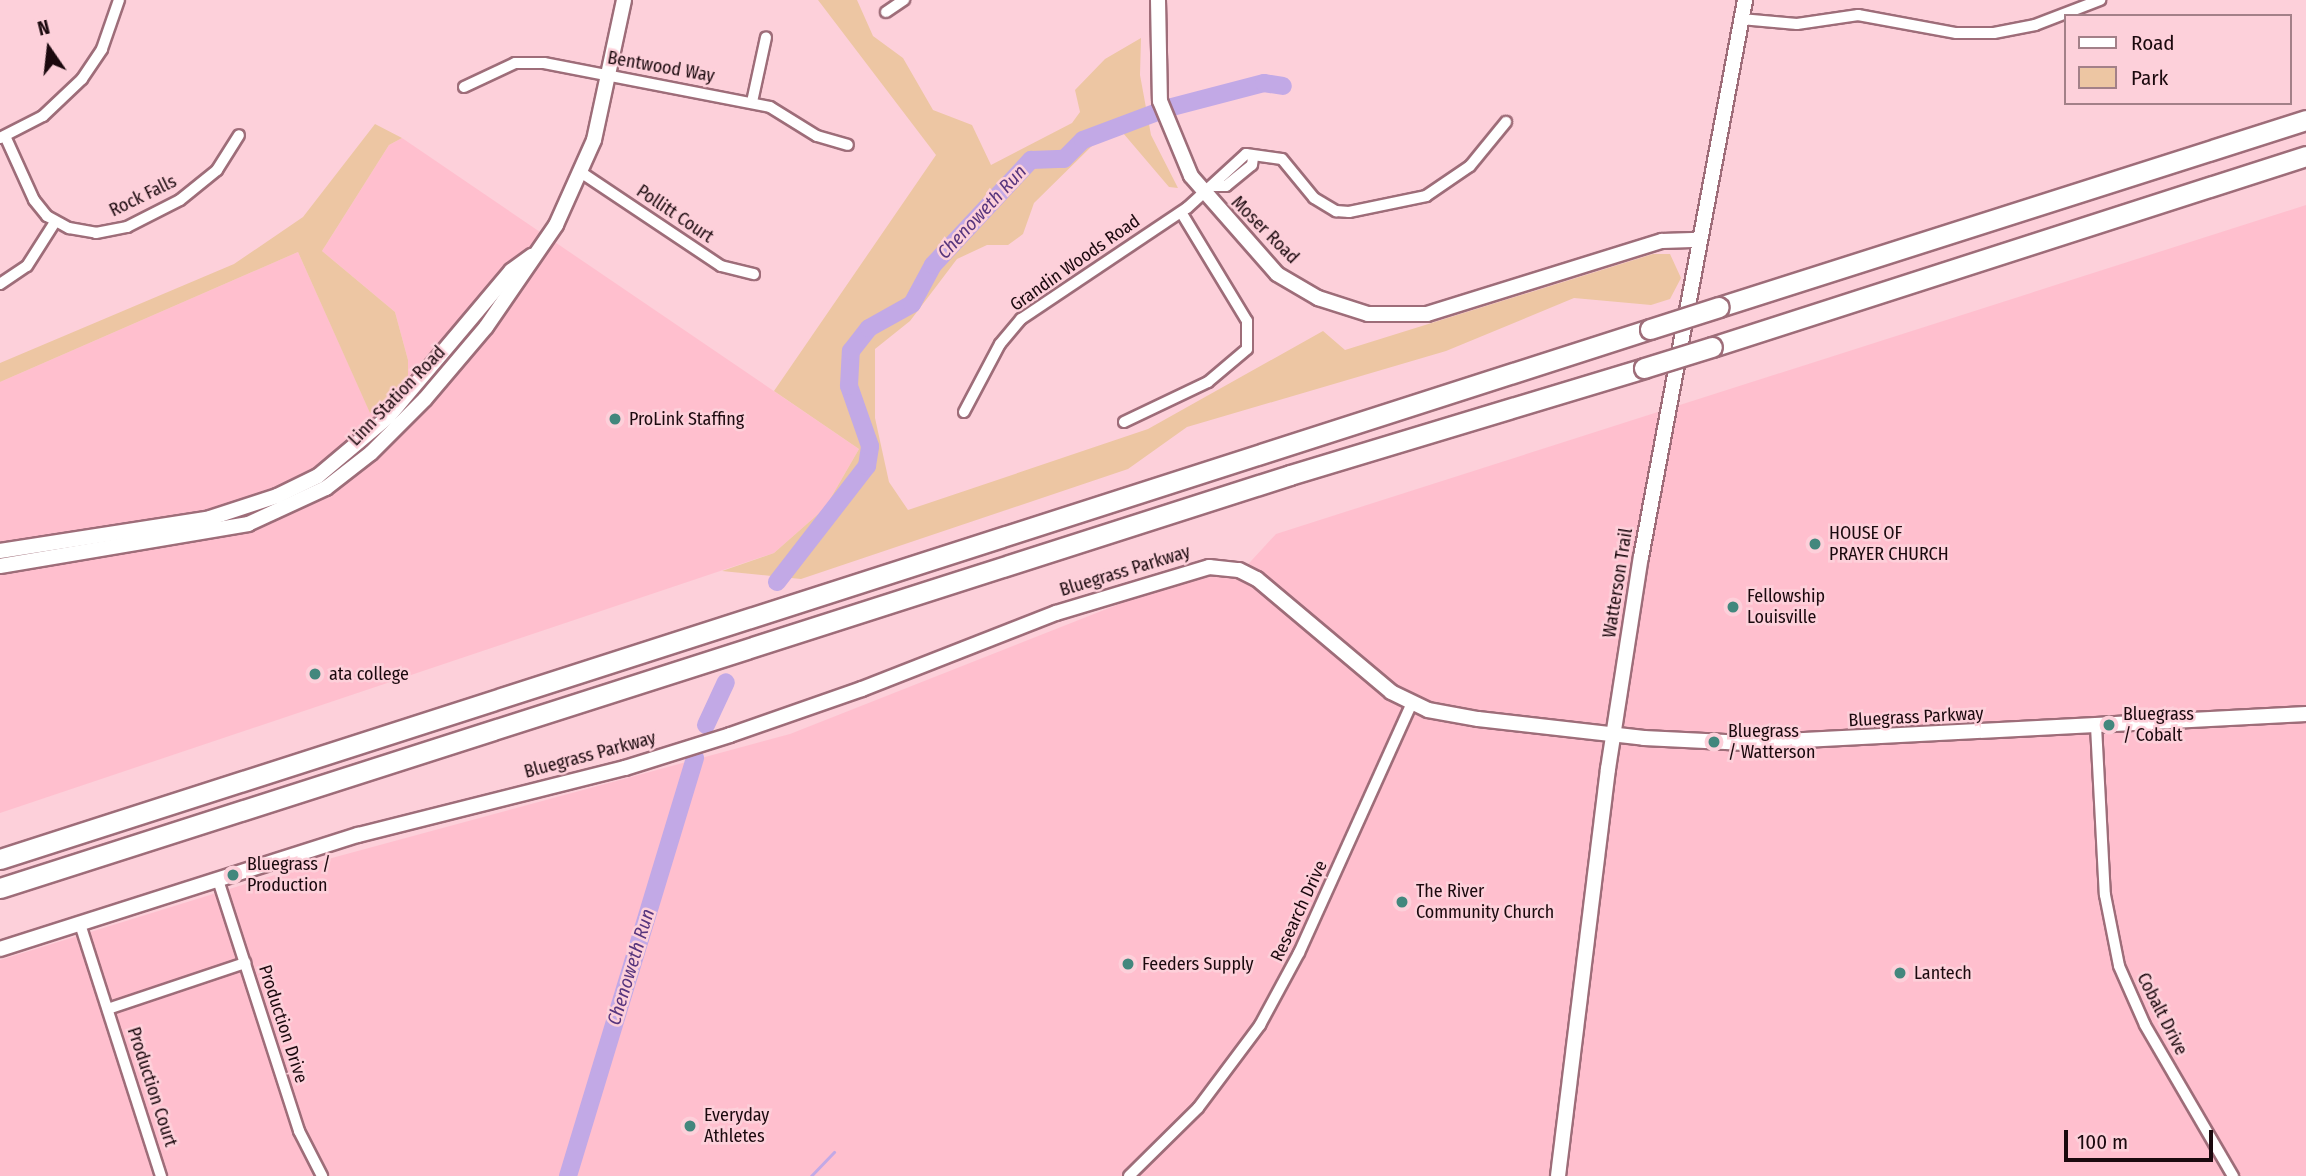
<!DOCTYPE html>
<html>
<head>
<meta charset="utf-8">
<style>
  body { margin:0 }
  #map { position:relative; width:2306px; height:1176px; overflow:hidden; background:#fdd0da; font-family:"Fira Sans Condensed",sans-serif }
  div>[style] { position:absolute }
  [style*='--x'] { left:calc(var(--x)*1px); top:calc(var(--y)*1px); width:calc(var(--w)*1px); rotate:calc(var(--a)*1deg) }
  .built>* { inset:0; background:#ffbfce }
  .green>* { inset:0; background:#edc6a3 }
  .stream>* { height:2.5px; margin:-1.25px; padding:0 1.25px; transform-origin:1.25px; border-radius:1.25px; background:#c2a9e6 }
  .river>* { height:18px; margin:-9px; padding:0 9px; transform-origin:9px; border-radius:9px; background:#c2a9e6 }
  .roads { filter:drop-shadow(2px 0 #9e6d79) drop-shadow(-2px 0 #9e6d79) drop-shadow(0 2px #9e6d79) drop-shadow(0 -2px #9e6d79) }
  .street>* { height:10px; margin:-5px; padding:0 5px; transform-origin:5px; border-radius:5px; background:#fff }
  .secondary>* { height:14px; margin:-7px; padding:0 7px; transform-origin:7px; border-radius:7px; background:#fff }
  .highway>* { height:19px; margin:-9.5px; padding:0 9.5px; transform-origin:9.5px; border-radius:9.5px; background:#fff }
  .bridges { filter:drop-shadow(2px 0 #9e6d79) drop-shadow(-2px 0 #9e6d79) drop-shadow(0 2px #9e6d79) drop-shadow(0 -2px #9e6d79) }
  .highway-bridge>* { height:19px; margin:-9.5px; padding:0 9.5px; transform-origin:9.5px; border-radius:9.5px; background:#fff }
  .dots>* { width:19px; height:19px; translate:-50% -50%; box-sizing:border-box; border:4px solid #fdd0da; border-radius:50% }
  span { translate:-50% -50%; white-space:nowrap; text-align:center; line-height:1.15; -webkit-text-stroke:5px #fdd0da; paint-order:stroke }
  .street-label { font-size:18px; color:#1b090e }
  .poi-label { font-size:18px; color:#1b090e }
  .left { translate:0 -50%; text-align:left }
  .water-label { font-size:19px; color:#57357d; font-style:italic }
  .legend { position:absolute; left:2064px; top:14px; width:228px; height:91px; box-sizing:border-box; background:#fdd0da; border:2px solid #a38088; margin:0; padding:9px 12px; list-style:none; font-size:21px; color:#1b090e }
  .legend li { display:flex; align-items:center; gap:14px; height:35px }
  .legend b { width:35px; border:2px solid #a38088 }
  .north { position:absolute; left:14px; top:14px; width:70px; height:70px; -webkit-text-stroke:5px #fdd0da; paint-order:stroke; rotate:346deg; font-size:19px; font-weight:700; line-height:28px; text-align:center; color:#1b090e }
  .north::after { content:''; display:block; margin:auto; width:24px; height:32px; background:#1b090e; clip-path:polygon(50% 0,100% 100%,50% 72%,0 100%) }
  .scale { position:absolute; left:2064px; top:1130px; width:149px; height:32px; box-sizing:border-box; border:4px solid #1b090e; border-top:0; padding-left:9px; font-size:21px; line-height:24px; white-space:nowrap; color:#1b090e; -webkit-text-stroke:5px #fdd0da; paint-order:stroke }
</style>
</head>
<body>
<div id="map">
  <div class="built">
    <i style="clip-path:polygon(402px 138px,859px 449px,825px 508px,774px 553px,0 813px,0 382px,298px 252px,370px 412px,408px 360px,395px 312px,322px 251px,389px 145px)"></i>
    <i style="clip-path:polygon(2306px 205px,2306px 1176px,0 1176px,0 960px,317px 862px,790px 734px,1175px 582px,1240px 573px,1276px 534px)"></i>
  </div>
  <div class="green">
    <i style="clip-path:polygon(818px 0,857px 0,873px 36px,903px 58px,933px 110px,972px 125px,991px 165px,1072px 123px,1080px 112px,1075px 90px,1105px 59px,1141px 38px,1140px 75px,1151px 135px,1178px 188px,1169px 187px,1123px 133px,1097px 141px,1034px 203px,1023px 234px,1008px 245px,987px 245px,957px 259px,910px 321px,875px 349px,875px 418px,889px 482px,908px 510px,1148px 429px,1323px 331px,1345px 350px,1653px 254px,1670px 254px,1681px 278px,1670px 299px,1651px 305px,1574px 298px,1446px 351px,1187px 427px,1128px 469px,801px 579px,722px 571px,774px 553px,825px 508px,859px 449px,774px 391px,936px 155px)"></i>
    <i style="clip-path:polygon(375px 124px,402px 138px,389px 145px,322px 251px,395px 312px,408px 360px,408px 382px,370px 413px,298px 252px,0 382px,0 363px,234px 264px,303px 217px)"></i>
  </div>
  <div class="stream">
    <i style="--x:811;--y:1176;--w:33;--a:-46"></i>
  </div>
  <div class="river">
    <i style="--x:1172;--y:107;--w:95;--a:-14.6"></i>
    <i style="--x:1264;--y:83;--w:19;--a:9"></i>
    <i style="--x:777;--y:582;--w:147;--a:-52.2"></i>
    <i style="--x:867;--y:466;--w:20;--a:-81"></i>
    <i style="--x:870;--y:446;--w:64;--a:-109.3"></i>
    <i style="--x:849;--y:386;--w:35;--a:-87"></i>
    <i style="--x:851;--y:351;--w:29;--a:-52"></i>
    <i style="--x:869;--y:328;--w:49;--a:-29.2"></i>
    <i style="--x:912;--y:304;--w:44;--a:-61.7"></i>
    <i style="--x:933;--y:265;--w:144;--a:-47"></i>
    <i style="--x:1031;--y:160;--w:33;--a:-2"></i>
    <i style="--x:1064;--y:159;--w:27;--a:-45"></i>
    <i style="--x:1083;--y:140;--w:77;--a:-20.6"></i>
    <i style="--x:706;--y:725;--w:47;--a:-65.1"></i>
    <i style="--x:568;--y:1176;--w:437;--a:-73.1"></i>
  </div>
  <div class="roads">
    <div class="street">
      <i style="--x:886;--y:12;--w:22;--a:-34"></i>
      <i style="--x:1741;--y:19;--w:56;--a:5.1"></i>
      <i style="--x:1797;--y:24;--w:62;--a:-8.4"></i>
      <i style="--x:1858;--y:15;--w:100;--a:10.4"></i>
      <i style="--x:1956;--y:33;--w:38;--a:0"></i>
      <i style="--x:1994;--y:33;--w:42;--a:-11"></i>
      <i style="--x:2035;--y:25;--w:70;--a:-21"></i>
      <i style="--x:464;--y:87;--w:56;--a:-25.2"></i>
      <i style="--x:515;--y:63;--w:29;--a:0"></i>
      <i style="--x:544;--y:63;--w:230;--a:11"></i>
      <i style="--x:770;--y:107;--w:55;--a:31.7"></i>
      <i style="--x:817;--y:136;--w:32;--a:16"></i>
      <i style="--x:752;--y:102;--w:66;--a:-77.8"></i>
      <i style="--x:5;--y:136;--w:70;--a:65.6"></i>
      <i style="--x:34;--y:200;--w:21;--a:51"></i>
      <i style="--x:47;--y:216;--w:25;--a:29"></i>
      <i style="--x:69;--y:228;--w:27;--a:10"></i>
      <i style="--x:96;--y:233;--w:32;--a:-11"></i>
      <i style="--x:127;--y:227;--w:59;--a:-27"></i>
      <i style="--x:180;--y:200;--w:48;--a:-39"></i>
      <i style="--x:217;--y:170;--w:41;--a:-57.8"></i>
      <i style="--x:0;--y:138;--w:48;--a:-27.1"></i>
      <i style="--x:43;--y:116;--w:54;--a:-43.5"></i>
      <i style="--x:82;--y:79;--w:36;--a:-56"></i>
      <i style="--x:102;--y:49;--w:52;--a:-70.9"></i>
      <i style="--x:582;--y:173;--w:167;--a:33.8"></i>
      <i style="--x:721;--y:266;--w:34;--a:14"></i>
      <i style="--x:1214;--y:186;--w:12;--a:0"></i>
      <i style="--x:1226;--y:186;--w:33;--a:-39"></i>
      <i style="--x:1252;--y:165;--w:7;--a:-82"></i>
      <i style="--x:0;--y:284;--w:32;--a:-34"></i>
      <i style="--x:27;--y:266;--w:52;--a:-57.5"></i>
      <i style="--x:964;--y:412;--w:77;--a:-62.1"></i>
      <i style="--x:1000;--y:344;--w:33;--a:-50"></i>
      <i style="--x:1021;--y:319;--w:200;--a:-33.8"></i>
      <i style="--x:1187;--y:208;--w:80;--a:-42.5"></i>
      <i style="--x:1246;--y:154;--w:36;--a:8"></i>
      <i style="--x:1282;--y:159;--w:50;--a:50.6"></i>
      <i style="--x:1314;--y:198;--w:26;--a:31"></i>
      <i style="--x:1336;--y:211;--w:13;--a:4"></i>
      <i style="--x:1349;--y:212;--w:79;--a:-11.7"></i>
      <i style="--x:1426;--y:196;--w:53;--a:-34.3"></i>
      <i style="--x:1470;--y:166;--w:57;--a:-50.7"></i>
      <i style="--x:1124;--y:422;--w:93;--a:-25.5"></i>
      <i style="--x:1208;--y:382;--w:51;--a:-40.2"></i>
      <i style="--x:1247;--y:349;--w:28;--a:-90"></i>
      <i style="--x:1247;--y:321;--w:127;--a:-121.2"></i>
      <i style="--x:2096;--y:726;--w:169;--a:87"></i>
      <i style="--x:2105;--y:895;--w:72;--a:78.8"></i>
      <i style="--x:2119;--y:966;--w:64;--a:66.2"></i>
      <i style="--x:2145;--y:1025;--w:175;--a:59.8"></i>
      <i style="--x:218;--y:880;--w:264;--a:72.1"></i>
      <i style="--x:299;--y:1131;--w:51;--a:62.9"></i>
      <i style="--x:80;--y:924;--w:265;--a:72.2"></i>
      <i style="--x:108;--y:1009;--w:145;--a:-18.6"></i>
      <i style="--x:1129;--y:1176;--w:97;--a:-44.6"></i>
      <i style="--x:1198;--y:1108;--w:104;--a:-53.2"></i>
      <i style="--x:1260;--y:1025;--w:82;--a:-61.6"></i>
      <i style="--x:1299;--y:953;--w:274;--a:-65.7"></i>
    </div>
    <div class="secondary">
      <i style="--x:1158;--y:0;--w:101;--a:88.9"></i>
      <i style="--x:1160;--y:101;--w:81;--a:67.5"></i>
      <i style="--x:1191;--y:176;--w:130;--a:48.7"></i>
      <i style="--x:1277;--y:274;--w:48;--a:30.3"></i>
      <i style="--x:1318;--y:298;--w:52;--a:17.7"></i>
      <i style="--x:1368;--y:314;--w:59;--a:0"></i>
      <i style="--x:1427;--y:314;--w:246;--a:-17.3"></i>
      <i style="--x:1662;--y:241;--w:38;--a:-2"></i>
      <i style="--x:0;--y:551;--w:213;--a:-8.9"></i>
      <i style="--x:210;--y:518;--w:71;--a:-18.2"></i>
      <i style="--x:277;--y:496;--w:46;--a:-26"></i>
      <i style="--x:318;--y:476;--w:92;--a:-40.1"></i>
      <i style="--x:388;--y:417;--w:191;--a:-49.9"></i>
      <i style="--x:511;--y:271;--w:26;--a:-36"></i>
      <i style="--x:0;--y:566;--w:252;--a:-9.6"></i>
      <i style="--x:248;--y:524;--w:86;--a:-24.8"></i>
      <i style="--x:326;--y:488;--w:57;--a:-37.9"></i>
      <i style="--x:371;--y:453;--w:76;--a:-45"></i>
      <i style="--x:425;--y:399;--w:94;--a:-49.7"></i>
      <i style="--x:486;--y:327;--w:124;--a:-55.5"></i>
      <i style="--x:556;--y:225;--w:93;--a:-65.9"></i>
      <i style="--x:594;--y:140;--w:143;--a:-77.9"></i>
      <i style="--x:0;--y:949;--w:376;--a:-17.7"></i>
      <i style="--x:358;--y:835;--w:275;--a:-14.1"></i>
      <i style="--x:625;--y:768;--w:110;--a:-17.4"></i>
      <i style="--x:730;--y:735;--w:140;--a:-19.2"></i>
      <i style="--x:862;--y:689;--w:208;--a:-21.4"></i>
      <i style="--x:1056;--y:613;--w:160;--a:-16.7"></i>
      <i style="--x:1209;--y:567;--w:30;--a:6"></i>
      <i style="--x:1239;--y:570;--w:20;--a:27"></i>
      <i style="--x:1257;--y:579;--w:175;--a:40.1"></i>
      <i style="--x:1391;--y:692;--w:41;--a:25.9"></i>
      <i style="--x:1428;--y:710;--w:51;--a:10.2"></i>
      <i style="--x:1478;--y:719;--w:167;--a:6.5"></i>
      <i style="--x:1644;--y:738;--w:102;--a:2.8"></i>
      <i style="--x:1746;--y:743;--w:561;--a:-2.96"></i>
      <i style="--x:1558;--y:1176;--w:410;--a:-83"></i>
      <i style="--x:1608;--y:769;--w:215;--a:-81.2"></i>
      <i style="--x:1641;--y:557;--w:567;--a:-79.42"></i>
    </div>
    <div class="highway">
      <i style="--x:1719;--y:307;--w:616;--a:-17.67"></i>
      <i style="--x:1712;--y:347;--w:624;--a:-17.83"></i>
      <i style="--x:0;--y:859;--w:1733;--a:-17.81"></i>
      <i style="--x:0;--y:888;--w:1354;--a:-17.75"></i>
      <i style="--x:1290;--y:475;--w:370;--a:-16.8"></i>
    </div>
  </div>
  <div class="bridges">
    <div class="highway-bridge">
      <i style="--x:1650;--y:329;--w:72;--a:-17.7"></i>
      <i style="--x:1644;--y:368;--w:71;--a:-17.2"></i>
    </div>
  </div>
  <div class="dots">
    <i style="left:615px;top:419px;background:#42877d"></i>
    <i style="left:1815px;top:544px;background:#42877d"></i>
    <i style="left:1733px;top:607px;background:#42877d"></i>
    <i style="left:315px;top:674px;background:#42877d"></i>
    <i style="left:2109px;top:725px;background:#42877d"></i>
    <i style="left:1714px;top:742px;background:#42877d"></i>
    <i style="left:233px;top:875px;background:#42877d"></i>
    <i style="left:1402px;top:902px;background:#42877d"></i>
    <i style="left:1128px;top:964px;background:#42877d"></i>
    <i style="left:1900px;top:973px;background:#42877d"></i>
    <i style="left:690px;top:1126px;background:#42877d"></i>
  </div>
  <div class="street-label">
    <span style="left:661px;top:67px;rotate:10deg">Bentwood Way</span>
    <span style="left:143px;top:196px;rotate:-26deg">Rock Falls</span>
    <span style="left:675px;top:214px;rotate:34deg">Pollitt Court</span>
    <span style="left:1265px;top:230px;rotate:45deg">Moser Road</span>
    <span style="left:1075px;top:263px;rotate:-35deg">Grandin Woods Road</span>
    <span style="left:397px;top:396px;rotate:-46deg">Linn Station Road</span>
    <span style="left:1125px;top:571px;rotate:-17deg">Bluegrass Parkway</span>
    <span style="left:1618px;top:583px;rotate:-81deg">Watterson Trail</span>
    <span style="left:1916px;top:717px;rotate:-3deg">Bluegrass Parkway</span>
    <span style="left:590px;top:755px;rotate:-15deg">Bluegrass Parkway</span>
    <span style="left:1299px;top:911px;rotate:-65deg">Research Drive</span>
    <span style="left:2162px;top:1014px;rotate:63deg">Cobalt Drive</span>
    <span style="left:283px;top:1024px;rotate:72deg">Production Drive</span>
    <span style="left:152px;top:1087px;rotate:72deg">Production Court</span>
  </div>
  <div class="poi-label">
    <span class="left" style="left:629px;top:419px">ProLink Staffing</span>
    <span class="left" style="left:1829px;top:544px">HOUSE OF<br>PRAYER CHURCH</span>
    <span class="left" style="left:1747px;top:607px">Fellowship<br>Louisville</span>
    <span class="left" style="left:329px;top:674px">ata college</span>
    <span class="left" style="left:2123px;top:725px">Bluegrass<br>/ Cobalt</span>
    <span class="left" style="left:1728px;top:742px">Bluegrass<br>/ Watterson</span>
    <span class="left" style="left:247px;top:875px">Bluegrass /<br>Production</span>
    <span class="left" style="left:1416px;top:902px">The River<br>Community Church</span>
    <span class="left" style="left:1142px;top:964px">Feeders Supply</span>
    <span class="left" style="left:1914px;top:973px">Lantech</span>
    <span class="left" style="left:704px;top:1126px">Everyday<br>Athletes</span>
  </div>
  <div class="water-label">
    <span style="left:982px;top:212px;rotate:-47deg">Chenoweth Run</span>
    <span style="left:631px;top:967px;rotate:-73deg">Chenoweth Run</span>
  </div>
  <ul class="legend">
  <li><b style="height:9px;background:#fff"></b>Road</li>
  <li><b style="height:19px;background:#edc6a3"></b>Park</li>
  </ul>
  <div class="north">N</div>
  <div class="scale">100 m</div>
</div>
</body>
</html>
